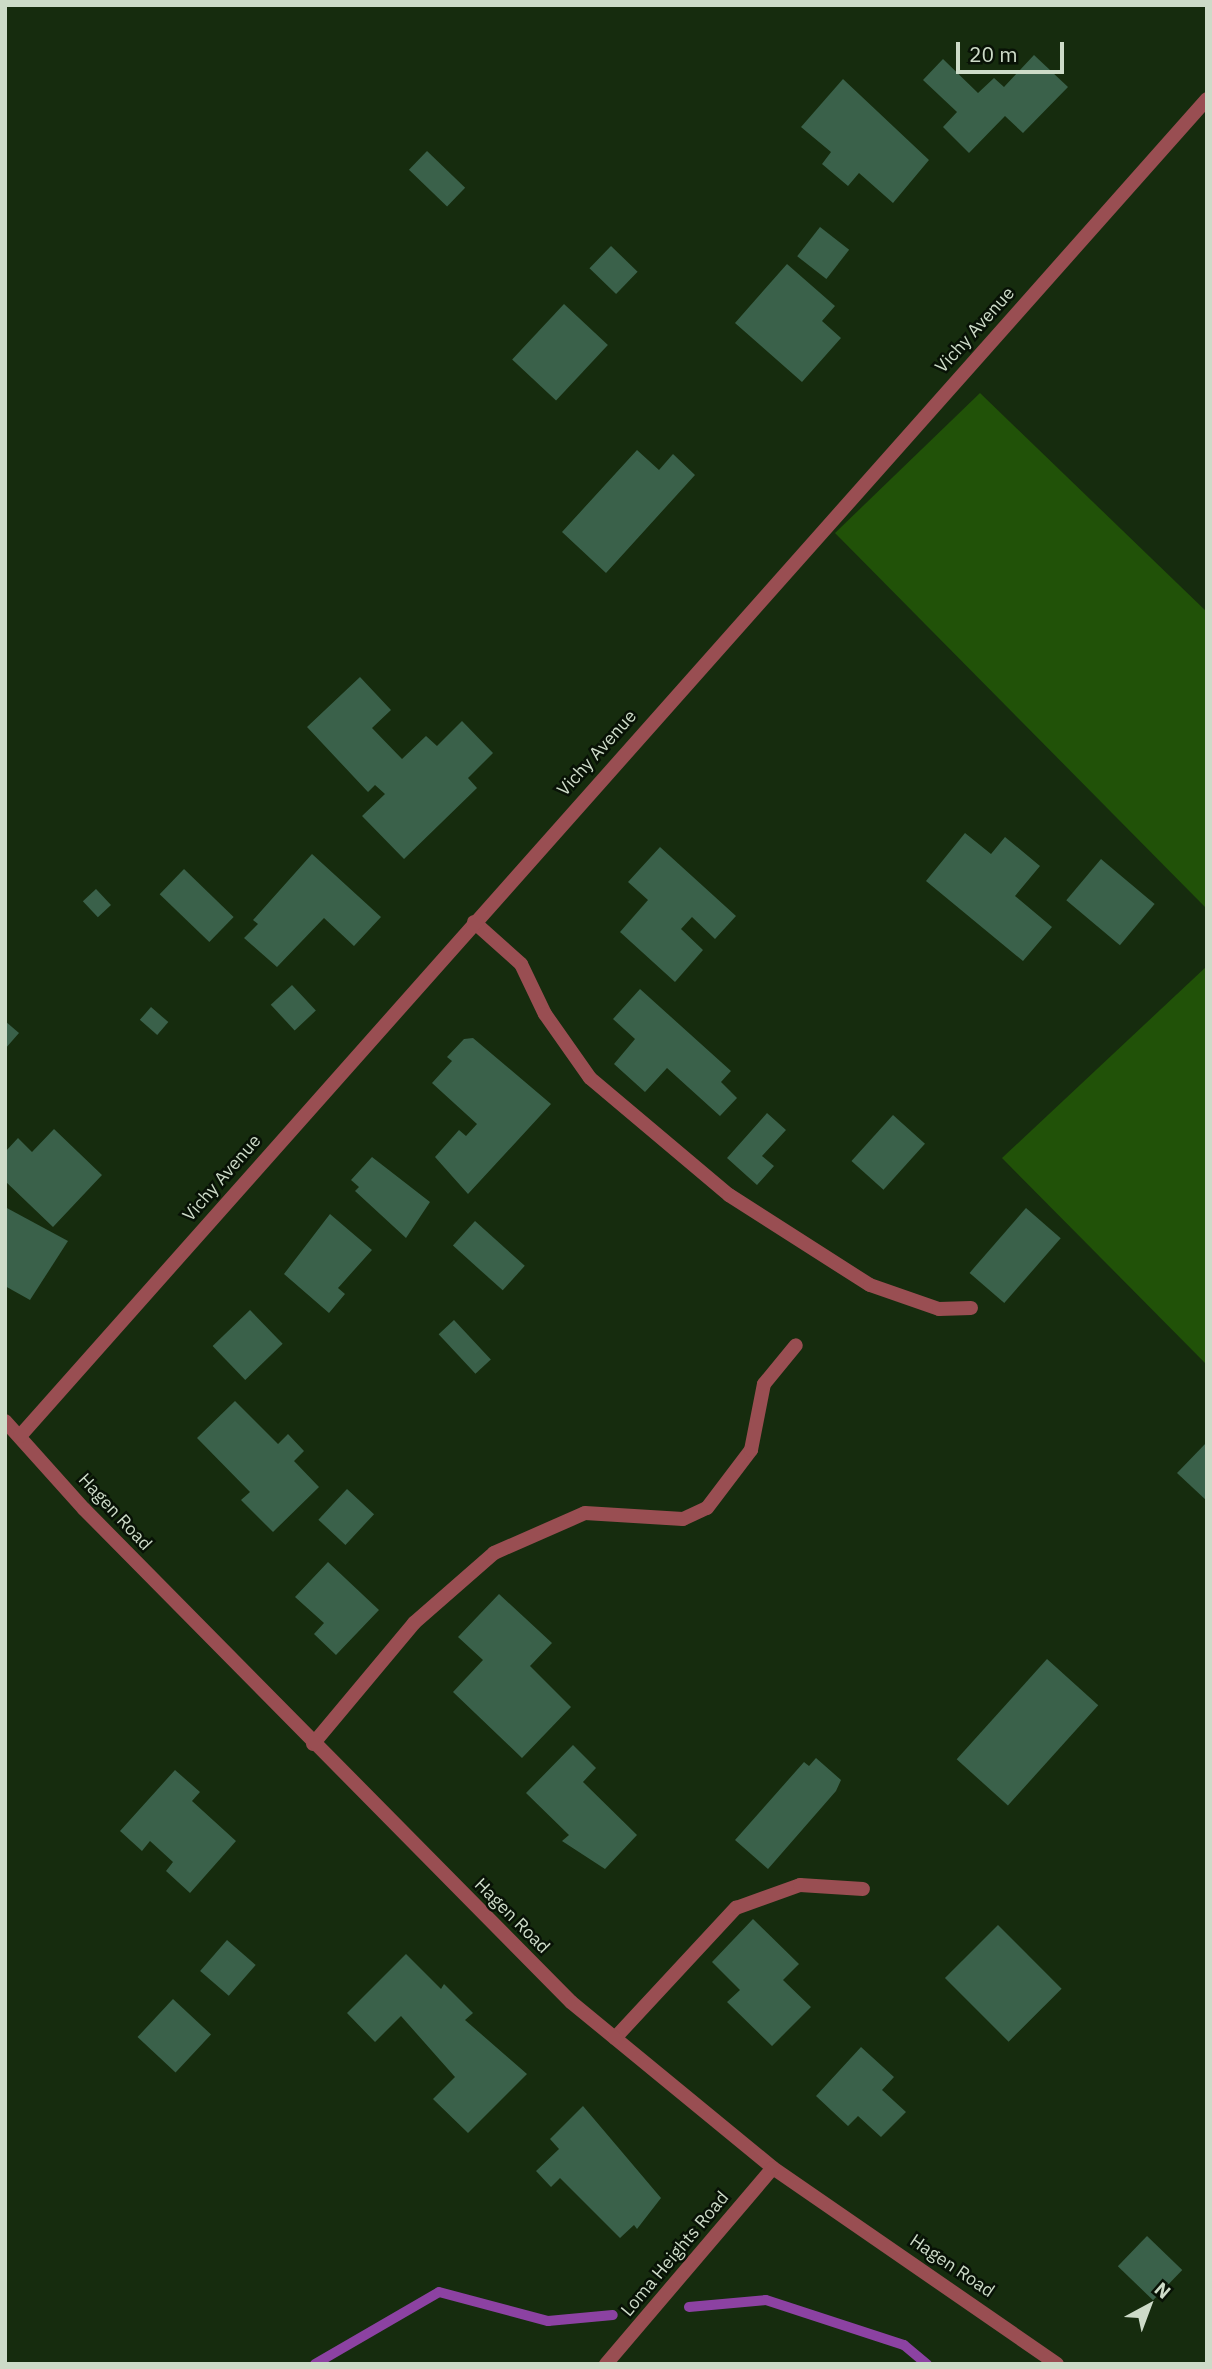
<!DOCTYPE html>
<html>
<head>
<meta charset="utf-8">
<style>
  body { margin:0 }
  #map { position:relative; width:1212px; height:2369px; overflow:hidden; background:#162c0e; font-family:"IBM Plex Sans",sans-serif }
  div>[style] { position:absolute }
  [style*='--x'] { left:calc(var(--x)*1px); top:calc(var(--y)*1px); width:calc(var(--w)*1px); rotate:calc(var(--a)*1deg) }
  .green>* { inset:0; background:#215208 }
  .stream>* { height:10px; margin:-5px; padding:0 5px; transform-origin:5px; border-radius:5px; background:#8c42a2 }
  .building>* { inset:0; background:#3a614a; transform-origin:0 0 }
  .lane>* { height:14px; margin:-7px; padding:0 7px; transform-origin:7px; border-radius:7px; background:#994e52 }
  .street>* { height:14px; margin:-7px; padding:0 7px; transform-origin:7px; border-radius:7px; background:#994e52 }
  span { translate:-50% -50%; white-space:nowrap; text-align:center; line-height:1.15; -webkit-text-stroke:5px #081206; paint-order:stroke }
  .street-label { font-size:18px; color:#cddbc8 }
  .frame { position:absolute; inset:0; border:7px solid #cddbc8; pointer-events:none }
  .north { position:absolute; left:1114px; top:2271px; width:70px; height:70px; -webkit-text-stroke:5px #081206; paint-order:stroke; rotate:41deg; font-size:19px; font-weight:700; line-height:28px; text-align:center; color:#cddbc8 }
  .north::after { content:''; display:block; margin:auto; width:24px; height:32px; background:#cddbc8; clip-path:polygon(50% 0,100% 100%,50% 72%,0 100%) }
  .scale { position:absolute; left:956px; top:42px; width:108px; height:32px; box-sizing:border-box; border:4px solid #cddbc8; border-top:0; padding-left:9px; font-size:21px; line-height:24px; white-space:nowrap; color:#cddbc8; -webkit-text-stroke:5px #081206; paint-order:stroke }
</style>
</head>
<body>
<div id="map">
  <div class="green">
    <i style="clip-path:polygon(980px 393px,1207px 612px,1207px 909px,835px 533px)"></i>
    <i style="clip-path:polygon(1207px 966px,1207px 1365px,1002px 1158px)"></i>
  </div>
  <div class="stream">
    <i style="--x:689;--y:2307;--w:77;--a:-5.2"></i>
    <i style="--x:766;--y:2300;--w:145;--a:18.1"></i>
    <i style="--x:904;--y:2345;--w:30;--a:40"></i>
    <i style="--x:315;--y:2364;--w:143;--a:-30.1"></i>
    <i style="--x:439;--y:2292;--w:113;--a:14.9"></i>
    <i style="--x:548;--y:2321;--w:65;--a:-5.3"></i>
  </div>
  <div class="building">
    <i style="clip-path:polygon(1034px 55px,1068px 87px,1023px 133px,1005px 116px,969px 153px,943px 127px,957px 112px,923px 80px,943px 59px,978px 93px,994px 78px,1004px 87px)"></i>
    <i style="clip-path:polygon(843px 79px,929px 160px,893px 203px,859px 173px,848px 186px,822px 164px,831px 152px,801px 127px)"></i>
    <i style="left:427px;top:151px;width:53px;height:26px;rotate:44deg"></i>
    <i style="left:820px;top:227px;width:37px;height:37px;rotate:38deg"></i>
    <i style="left:611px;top:246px;width:37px;height:31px;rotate:44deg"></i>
    <i style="clip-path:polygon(787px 264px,835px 306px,822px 321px,841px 338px,802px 382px,735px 323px)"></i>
    <i style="left:564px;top:304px;width:60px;height:76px;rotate:43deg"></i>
    <i style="clip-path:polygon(637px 450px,659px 470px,673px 454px,695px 475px,606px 573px,562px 532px)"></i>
    <i style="clip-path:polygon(360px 677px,391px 710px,372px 728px,402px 759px,426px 736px,437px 746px,462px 721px,493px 753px,468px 778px,477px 788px,404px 859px,362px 816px,385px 794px,375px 785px,368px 792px,307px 727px)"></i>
    <i style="clip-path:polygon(965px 833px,991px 854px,1005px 837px,1040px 866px,1015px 896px,1052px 927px,1023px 961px,926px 881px)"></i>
    <i style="clip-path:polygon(660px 847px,736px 916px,715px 939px,692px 917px,681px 929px,703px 950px,675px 982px,620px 932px,648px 900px,628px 882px)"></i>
    <i style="clip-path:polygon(312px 854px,381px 917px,354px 946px,324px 918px,277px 967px,244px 938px,258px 924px,253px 920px)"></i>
    <i style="left:1101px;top:859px;width:70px;height:54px;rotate:40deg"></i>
    <i style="left:184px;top:869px;width:69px;height:35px;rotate:44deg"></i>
    <i style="left:96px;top:889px;width:22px;height:18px;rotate:47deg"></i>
    <i style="left:292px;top:985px;width:35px;height:29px;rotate:47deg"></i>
    <i style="clip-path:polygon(640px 989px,731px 1071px,721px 1082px,737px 1098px,720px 1116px,667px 1068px,645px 1092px,614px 1064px,635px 1039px,613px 1019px)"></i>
    <i style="left:151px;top:1007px;width:23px;height:17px;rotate:41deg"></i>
    <i style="clip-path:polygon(5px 1021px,19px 1033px,5px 1049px)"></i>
    <i style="clip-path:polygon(473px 1038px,551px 1104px,468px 1194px,435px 1157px,459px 1130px,466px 1136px,477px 1124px,432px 1083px,452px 1061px,447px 1057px,464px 1039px)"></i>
    <i style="clip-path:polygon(767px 1113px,786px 1130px,762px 1156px,774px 1166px,757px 1185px,727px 1158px)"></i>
    <i style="left:893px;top:1115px;width:43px;height:62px;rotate:42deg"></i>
    <i style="clip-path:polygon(54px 1129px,102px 1175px,53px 1227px,5px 1181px,5px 1152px,18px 1138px,32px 1152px)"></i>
    <i style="clip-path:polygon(372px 1157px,430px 1202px,406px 1238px,355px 1191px,359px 1187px,351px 1180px)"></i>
    <i style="clip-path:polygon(5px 1207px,68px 1241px,30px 1300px,5px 1286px)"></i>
    <i style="left:1026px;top:1208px;width:46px;height:86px;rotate:41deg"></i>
    <i style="clip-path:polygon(330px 1214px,372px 1250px,338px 1288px,345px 1294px,329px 1313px,284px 1274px)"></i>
    <i style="left:475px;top:1221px;width:67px;height:33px;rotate:42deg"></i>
    <i style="left:250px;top:1310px;width:47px;height:52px;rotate:46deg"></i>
    <i style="left:454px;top:1320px;width:54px;height:21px;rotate:47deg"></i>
    <i style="clip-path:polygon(235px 1401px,278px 1444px,288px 1434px,304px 1451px,294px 1461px,319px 1487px,273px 1532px,241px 1500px,250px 1492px,197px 1438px)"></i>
    <i style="clip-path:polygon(1207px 1442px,1207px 1501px,1177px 1473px)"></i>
    <i style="left:347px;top:1489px;width:37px;height:42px;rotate:43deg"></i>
    <i style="clip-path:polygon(328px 1562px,379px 1610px,336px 1655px,314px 1634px,324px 1623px,295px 1597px)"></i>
    <i style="clip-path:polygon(499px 1594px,552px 1643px,530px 1666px,571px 1707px,522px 1758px,453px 1692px,483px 1660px,458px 1637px)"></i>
    <i style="left:1047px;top:1659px;width:69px;height:135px;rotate:42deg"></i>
    <i style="clip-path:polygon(573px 1745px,596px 1768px,583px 1782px,637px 1835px,605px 1869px,562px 1841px,569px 1835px,526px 1793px)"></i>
    <i style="clip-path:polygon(816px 1758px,841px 1780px,836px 1791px,768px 1869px,735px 1840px,804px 1762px,809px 1766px)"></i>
    <i style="clip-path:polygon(175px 1770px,200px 1792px,192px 1801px,236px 1841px,190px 1893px,166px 1871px,173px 1862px,150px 1841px,142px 1851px,120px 1831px)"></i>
    <i style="clip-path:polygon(753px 1919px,799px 1964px,783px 1980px,811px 2007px,772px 2046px,727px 2002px,740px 1990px,712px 1962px)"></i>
    <i style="left:998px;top:1925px;width:90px;height:75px;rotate:45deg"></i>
    <i style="left:227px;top:1940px;width:38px;height:41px;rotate:41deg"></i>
    <i style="clip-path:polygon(406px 1954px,441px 1989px,444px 1984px,473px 2013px,465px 2020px,527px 2074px,468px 2133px,433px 2099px,455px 2077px,401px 2016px,375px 2042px,347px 2013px)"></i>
    <i style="left:173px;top:1999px;width:52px;height:52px;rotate:43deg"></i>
    <i style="clip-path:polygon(861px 2047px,894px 2077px,882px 2090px,906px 2112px,881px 2137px,858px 2116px,848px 2126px,816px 2096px)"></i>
    <i style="clip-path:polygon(583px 2106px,661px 2198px,637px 2229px,634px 2225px,620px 2238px,560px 2178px,551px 2187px,536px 2171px,559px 2149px,550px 2139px)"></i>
    <i style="left:1147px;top:2236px;width:49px;height:42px;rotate:44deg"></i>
  </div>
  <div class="lane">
    <i style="--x:474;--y:922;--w:63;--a:41.8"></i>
    <i style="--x:521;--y:964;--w:55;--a:64.4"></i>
    <i style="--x:545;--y:1014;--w:78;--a:54.9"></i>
    <i style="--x:590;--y:1078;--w:182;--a:40.1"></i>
    <i style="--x:729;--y:1195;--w:167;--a:32.6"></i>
    <i style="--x:870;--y:1285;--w:73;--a:19.2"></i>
    <i style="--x:939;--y:1309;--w:32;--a:-2"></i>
    <i style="--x:313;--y:1744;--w:158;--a:-50.1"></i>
    <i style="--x:414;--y:1623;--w:106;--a:-41.2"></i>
    <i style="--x:494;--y:1553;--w:99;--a:-23.7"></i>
    <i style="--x:585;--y:1513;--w:98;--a:3.5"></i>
    <i style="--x:683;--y:1519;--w:26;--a:-25"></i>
    <i style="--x:707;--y:1508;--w:73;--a:-52.8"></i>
    <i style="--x:751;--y:1450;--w:67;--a:-78.9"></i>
    <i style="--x:764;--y:1384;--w:50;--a:-50.6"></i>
    <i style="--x:615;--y:2038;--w:178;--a:-47.1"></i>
    <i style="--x:736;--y:1908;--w:68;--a:-19.8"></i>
    <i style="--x:800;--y:1885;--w:63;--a:3.6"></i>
  </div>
  <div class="street">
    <i style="--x:5;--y:1421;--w:118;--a:48.1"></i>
    <i style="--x:84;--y:1509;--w:693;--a:45.35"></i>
    <i style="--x:571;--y:2002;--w:261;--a:39.4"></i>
    <i style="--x:773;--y:2168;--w:345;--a:34.6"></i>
    <i style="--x:20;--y:1436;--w:1788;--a:-48.4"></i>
    <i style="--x:606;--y:2364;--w:257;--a:-49.6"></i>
  </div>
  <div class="street-label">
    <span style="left:975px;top:330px;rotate:-48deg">Vichy Avenue</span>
    <span style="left:597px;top:753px;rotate:-48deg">Vichy Avenue</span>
    <span style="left:222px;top:1178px;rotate:-49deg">Vichy Avenue</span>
    <span style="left:115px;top:1512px;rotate:47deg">Hagen Road</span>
    <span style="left:512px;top:1916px;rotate:45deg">Hagen Road</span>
    <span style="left:675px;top:2254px;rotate:-50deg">Loma Heights Road</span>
    <span style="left:952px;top:2266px;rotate:34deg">Hagen Road</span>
  </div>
  <div class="frame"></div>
  <div class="north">N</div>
  <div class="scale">20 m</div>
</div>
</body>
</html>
